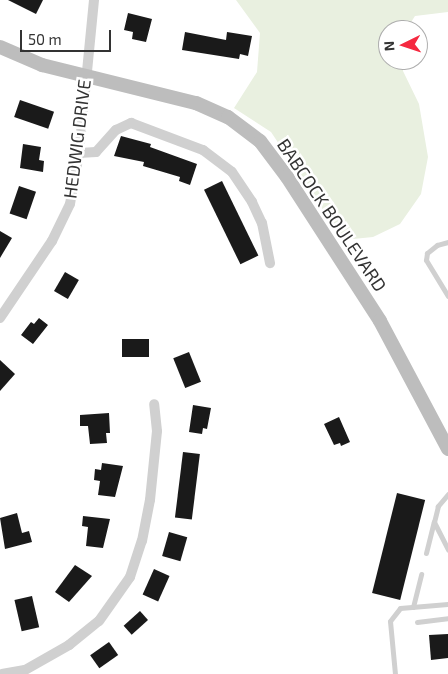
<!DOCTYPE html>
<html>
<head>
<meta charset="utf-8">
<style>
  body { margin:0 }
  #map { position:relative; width:448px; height:674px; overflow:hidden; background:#fff; font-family:"Exo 2",sans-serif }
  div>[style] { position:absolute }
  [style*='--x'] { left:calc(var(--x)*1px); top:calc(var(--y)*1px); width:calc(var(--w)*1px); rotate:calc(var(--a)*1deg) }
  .green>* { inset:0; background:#e9f0e0 }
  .building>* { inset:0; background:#1a1a1a; transform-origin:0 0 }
  .service>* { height:5px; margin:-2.5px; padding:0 2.5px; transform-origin:2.5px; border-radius:2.5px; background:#d0d0d0 }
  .minor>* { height:10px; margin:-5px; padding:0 5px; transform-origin:5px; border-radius:5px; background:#d0d0d0 }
  .secondary>* { height:14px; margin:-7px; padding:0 7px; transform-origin:7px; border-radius:7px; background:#bdbdbd }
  span { translate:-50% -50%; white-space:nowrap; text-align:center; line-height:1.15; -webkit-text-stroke:5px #fff; paint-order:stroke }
  .street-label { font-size:18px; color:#333 }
  .north { position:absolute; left:378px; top:20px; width:50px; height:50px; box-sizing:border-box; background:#fff; border:1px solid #adadad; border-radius:50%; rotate:266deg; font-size:14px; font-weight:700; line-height:20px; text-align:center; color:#333 }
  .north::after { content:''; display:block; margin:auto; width:18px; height:22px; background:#f52940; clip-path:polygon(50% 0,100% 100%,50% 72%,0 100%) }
  .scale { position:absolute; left:20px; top:30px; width:91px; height:22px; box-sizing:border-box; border:2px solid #333; border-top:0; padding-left:6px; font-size:15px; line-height:18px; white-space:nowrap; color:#333; -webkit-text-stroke:4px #fff; paint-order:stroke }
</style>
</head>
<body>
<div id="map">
  <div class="green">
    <i style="clip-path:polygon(236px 0,448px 0,448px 12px,415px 16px,406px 30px,388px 30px,388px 60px,403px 60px,403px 71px,419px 104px,428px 157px,421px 194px,400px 224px,373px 237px,343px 240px,271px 132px,234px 108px,257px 72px,260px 33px)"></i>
  </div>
  <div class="building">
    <i style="clip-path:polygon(8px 0,43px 0,36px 14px)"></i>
    <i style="clip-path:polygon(128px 13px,152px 19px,146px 42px,132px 39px,133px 32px,124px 30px)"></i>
    <i style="clip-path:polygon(185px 32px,226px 40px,227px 32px,252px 36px,248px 56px,240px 54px,239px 59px,182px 50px)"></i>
    <i style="left:20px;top:100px;width:36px;height:18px;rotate:19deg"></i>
    <i style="clip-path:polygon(121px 136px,151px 144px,150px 147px,197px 164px,190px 185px,179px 181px,180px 177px,143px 166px,144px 162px,114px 156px)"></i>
    <i style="clip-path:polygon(23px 144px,41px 147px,39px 160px,44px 161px,43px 172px,20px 168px)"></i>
    <i style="left:222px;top:181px;width:83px;height:20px;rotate:64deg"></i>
    <i style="left:19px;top:186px;width:18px;height:29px;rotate:19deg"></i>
    <i style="clip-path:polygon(0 231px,12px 238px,0 258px)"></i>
    <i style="left:65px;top:272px;width:16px;height:22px;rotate:30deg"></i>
    <i style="clip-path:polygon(39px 318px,48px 325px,33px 344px,21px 335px,31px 322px,34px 324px)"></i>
    <i style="left:122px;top:339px;width:27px;height:18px"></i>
    <i style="left:189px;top:352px;width:32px;height:17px;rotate:68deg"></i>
    <i style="clip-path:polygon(0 360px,15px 374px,0 391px)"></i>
    <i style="clip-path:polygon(193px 405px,211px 408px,207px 429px,203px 428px,202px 434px,189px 432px)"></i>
    <i style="clip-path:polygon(109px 413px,110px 433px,106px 433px,107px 443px,90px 444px,88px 426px,80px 426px,80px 415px)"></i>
    <i style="clip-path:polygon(339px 417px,350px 442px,341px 446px,340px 443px,334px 445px,324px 424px)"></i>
    <i style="left:183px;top:452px;width:17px;height:66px;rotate:7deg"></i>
    <i style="clip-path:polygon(102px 463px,123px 466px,115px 497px,98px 495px,100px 481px,94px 480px,95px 469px,101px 470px)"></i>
    <i style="left:397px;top:493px;width:29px;height:103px;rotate:14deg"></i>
    <i style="clip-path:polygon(17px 513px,22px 533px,29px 531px,32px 542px,5px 549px,0 518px)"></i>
    <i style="clip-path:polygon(83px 516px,110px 519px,103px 548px,86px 546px,88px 527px,82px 526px)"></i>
    <i style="left:169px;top:532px;width:19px;height:25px;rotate:16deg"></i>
    <i style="clip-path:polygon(75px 565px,92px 576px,69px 602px,55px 592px)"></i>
    <i style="left:154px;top:569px;width:17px;height:28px;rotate:24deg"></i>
    <i style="left:32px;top:596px;width:32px;height:18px;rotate:77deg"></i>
    <i style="left:140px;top:611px;width:12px;height:22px;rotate:48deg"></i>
    <i style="clip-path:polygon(448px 634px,448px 658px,431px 660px,429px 635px)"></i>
    <i style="left:109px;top:642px;width:16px;height:23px;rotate:55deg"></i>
  </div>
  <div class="service">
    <i style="--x:448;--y:242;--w:11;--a:165"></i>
    <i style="--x:437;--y:245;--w:13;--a:141"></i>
    <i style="--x:427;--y:253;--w:7;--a:98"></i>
    <i style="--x:426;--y:260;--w:42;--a:58.6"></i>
    <i style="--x:448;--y:494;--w:16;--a:130"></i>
    <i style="--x:438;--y:506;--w:16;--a:104"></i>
    <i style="--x:434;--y:522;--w:31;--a:63"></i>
    <i style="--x:426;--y:553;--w:32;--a:-76"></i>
    <i style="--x:413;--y:607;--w:34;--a:-76"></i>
    <i style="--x:417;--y:622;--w:31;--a:-7"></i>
    <i style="--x:395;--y:674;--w:53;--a:-95.4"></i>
    <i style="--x:390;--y:621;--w:16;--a:-52"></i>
    <i style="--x:400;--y:608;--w:48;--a:-4.8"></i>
  </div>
  <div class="minor">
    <i style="--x:79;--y:153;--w:17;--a:-3"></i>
    <i style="--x:96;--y:152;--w:30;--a:-48"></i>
    <i style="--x:116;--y:130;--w:17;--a:-25"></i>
    <i style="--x:131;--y:123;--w:77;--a:20.6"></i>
    <i style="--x:203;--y:150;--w:36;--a:37"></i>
    <i style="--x:232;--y:172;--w:36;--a:56"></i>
    <i style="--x:252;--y:202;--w:23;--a:65"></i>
    <i style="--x:262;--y:223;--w:41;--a:78.7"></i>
    <i style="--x:0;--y:318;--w:93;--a:-56"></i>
    <i style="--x:52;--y:241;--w:41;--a:-64.1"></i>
    <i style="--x:70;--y:204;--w:52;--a:-80"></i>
    <i style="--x:79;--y:153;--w:154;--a:-84.4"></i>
    <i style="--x:2;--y:674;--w:23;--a:-10"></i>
    <i style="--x:25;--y:670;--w:51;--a:-29.6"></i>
    <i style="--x:69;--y:645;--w:38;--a:-39"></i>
    <i style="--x:99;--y:621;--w:54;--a:-54.8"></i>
    <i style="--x:130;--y:577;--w:38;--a:-72"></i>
    <i style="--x:142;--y:541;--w:42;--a:-79"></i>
    <i style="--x:150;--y:500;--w:69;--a:-84.2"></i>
    <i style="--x:157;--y:431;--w:27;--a:-96"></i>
  </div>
  <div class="secondary">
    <i style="--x:0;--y:47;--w:46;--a:23.2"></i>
    <i style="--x:42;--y:65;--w:159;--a:13.9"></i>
    <i style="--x:196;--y:103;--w:35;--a:24"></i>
    <i style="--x:228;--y:117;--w:40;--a:37"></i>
    <i style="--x:260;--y:141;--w:45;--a:53.1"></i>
    <i style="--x:287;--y:177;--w:171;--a:57.1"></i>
    <i style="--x:380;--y:321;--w:145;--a:62"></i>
  </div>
  <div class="street-label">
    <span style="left:77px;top:139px;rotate:-83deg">HEDWIG DRIVE</span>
    <span style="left:332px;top:215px;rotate:56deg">BABCOCK BOULEVARD</span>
  </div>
  <div class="north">N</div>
  <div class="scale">50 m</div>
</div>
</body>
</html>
